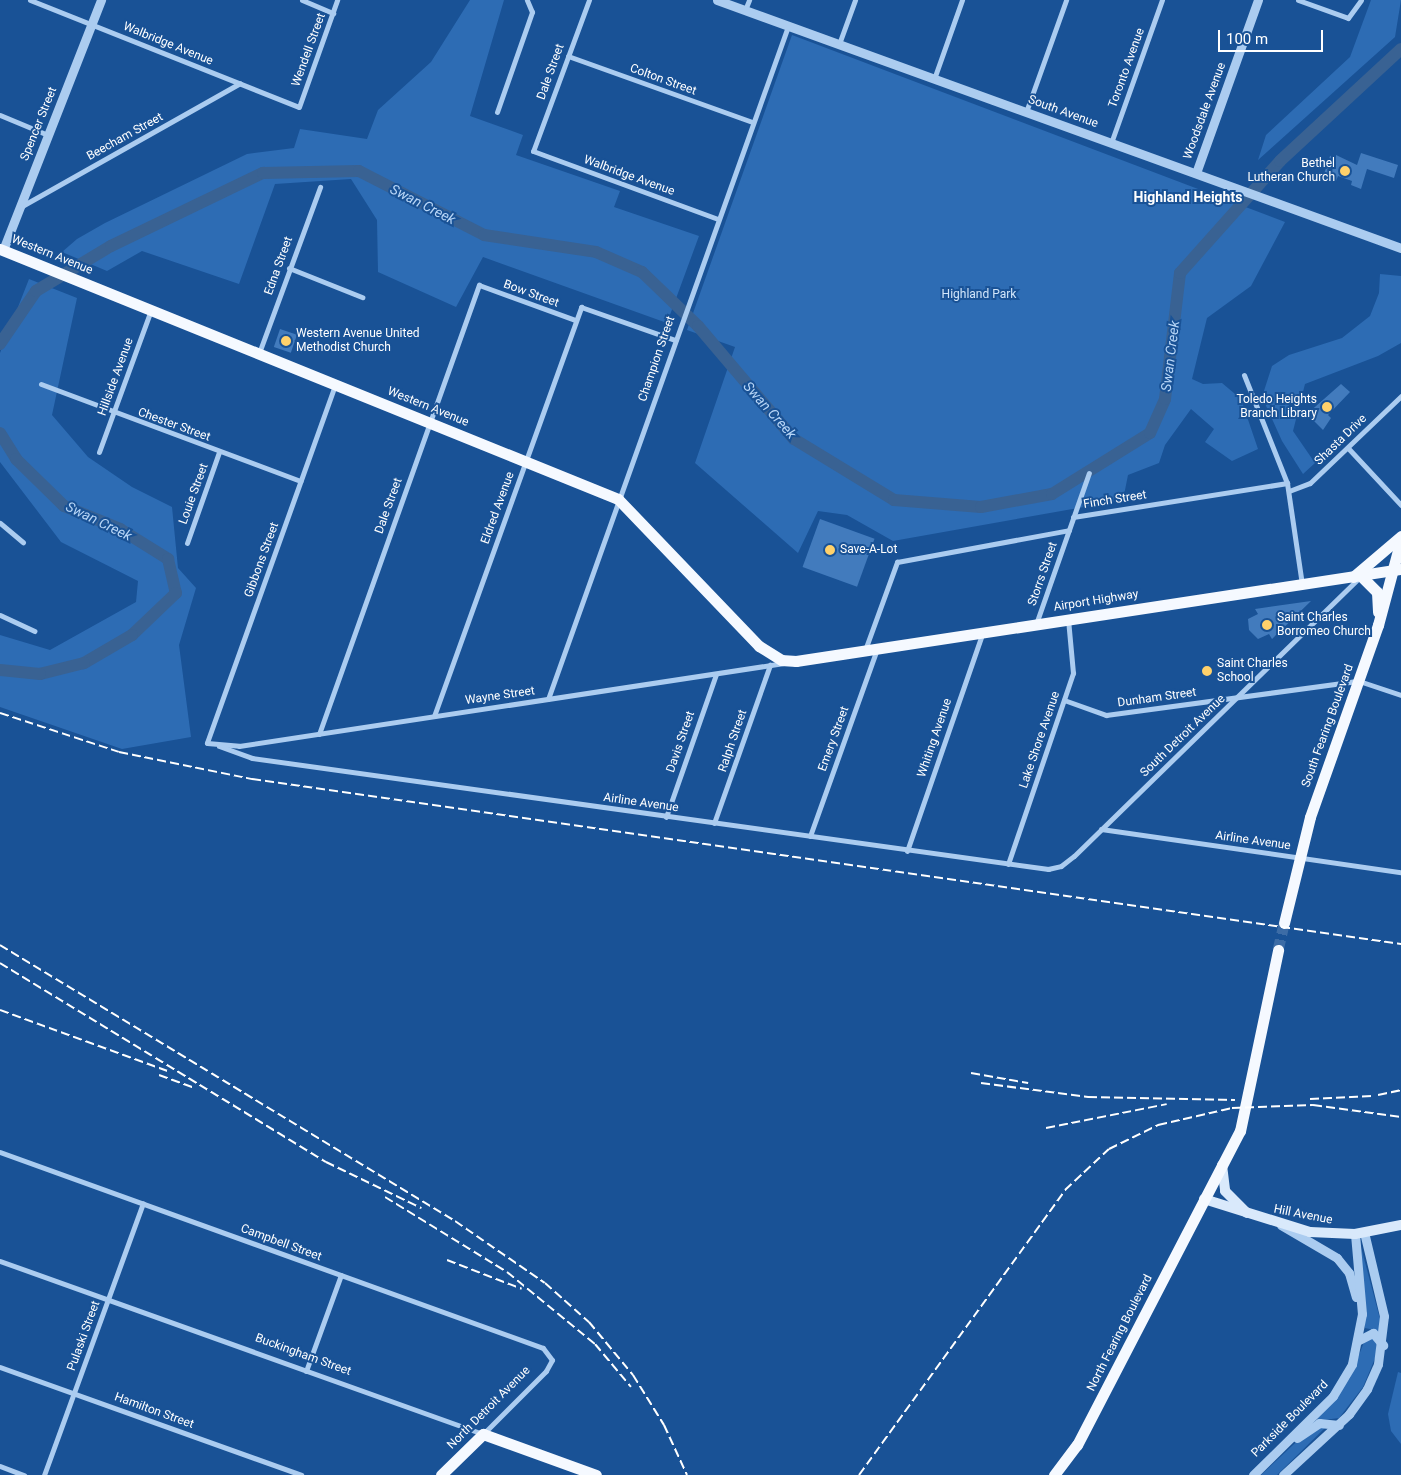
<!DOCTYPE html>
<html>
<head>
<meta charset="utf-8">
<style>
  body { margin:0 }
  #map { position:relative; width:1401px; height:1475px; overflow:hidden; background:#195296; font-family:Roboto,sans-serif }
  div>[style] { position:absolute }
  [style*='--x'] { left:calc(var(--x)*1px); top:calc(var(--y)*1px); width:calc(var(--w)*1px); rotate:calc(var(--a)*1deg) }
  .green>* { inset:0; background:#2d6cb4 }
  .river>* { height:12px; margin:-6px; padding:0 6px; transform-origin:6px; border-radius:6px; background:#396293 }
  .building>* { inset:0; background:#427bbd; transform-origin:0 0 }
  .primary-tunnel>* { height:11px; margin-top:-5.5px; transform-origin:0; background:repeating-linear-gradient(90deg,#3c6ca6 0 11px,transparent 0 16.5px) }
  .minor>* { height:5px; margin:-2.5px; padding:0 2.5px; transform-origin:2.5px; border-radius:2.5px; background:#abccf0 }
  .tertiary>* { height:9px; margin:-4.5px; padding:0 4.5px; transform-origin:4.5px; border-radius:4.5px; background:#abccf0 }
  .secondary>* { height:10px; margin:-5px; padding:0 5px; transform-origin:5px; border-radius:5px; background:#d9e9fb }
  .primary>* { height:11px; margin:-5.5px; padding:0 5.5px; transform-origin:5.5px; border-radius:5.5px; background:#f5f9ff }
  .rail>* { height:2px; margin-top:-1px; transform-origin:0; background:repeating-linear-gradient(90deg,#fff 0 9px,transparent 0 13px) }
  .dots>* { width:14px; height:14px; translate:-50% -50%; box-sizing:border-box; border:2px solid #195296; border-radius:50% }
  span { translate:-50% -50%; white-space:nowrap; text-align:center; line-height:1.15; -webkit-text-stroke:4px #195296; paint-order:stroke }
  .street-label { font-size:12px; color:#fff }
  .poi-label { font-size:12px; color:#fff }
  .right { translate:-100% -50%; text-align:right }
  .left { translate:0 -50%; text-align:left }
  .park-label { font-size:12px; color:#d2e6fb }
  .neighbourhood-label { font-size:14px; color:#fff; font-weight:700 }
  .water-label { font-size:14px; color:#b8d6f7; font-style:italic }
  .scale { position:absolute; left:1218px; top:30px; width:105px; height:22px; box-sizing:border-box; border:2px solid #fff; border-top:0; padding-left:6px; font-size:15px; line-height:18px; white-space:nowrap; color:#fff; -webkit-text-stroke:4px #195296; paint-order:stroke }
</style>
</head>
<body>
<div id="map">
  <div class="green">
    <i style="clip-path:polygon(470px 0,504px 0,470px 116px,523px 135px,516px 155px,620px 191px,614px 207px,699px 236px,667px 323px,483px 257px,456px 307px,378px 272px,377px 220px,351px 179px,275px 184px,239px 284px,142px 251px,107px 271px,62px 252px,77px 239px,105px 223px,247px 154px,294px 148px,300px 129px,367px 139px,378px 110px,431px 62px)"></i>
    <i style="clip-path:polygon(1371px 0,1401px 0,1395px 37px,1258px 160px,1266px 135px,1350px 57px)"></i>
    <i style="clip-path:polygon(792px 35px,1285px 222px,1251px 286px,1207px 318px,1192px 379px,1203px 384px,1222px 383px,1241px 399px,1258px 449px,1232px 461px,1205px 442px,1214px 429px,1191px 409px,1165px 445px,1159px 463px,1128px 475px,1123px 500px,893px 541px,847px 515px,818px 511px,798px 553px,695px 463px,735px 347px,687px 330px)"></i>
    <i style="clip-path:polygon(1380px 274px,1401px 276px,1401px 343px,1378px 356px,1305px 384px,1293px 431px,1315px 463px,1303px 474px,1282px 441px,1262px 397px,1272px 366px,1289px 355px,1342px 338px,1370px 316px,1379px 293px)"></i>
    <i style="clip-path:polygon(29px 279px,77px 298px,52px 415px,88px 457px,132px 487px,172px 507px,178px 568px,196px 588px,179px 645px,191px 737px,122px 749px,0 707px,0 635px,50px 650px,136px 602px,138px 581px,61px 542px,0 462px,0 353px)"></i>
    <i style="clip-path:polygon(1361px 1247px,1380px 1319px,1379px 1331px,1365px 1328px)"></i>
    <i style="clip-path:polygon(1366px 1337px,1377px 1339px,1376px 1356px,1363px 1387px,1339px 1418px,1316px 1421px,1350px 1378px)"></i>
    <i style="clip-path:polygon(1398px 1372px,1401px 1373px,1401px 1444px,1391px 1431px,1388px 1414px)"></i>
    <i style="clip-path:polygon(1328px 1425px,1277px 1475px,1261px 1475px,1309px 1430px)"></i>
  </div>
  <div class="river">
    <i style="--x:0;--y:344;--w:64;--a:-55.8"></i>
    <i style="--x:36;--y:291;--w:87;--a:-31"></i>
    <i style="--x:111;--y:246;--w:169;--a:-25.7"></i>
    <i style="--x:263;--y:173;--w:96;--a:-1.2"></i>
    <i style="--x:359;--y:171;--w:140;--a:27.1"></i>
    <i style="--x:484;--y:235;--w:113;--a:8.6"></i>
    <i style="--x:596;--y:252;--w:50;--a:23.5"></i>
    <i style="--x:642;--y:272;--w:78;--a:44"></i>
    <i style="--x:698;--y:326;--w:148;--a:49.7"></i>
    <i style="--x:794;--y:439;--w:117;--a:31.4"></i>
    <i style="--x:894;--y:500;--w:87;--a:4.6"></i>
    <i style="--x:981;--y:507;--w:72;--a:-10.4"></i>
    <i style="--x:1052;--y:494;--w:115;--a:-31.9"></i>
    <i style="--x:1150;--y:433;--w:37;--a:-66"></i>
    <i style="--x:1165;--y:399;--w:127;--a:-83.2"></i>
    <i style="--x:1180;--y:273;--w:150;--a:-48.2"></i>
    <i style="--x:1280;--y:161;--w:165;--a:-42.8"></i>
    <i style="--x:0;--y:433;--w:31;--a:58"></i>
    <i style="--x:16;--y:459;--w:67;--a:44.4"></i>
    <i style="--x:64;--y:506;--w:61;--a:22.3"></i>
    <i style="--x:120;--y:529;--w:57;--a:32"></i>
    <i style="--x:168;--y:559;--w:35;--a:77"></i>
    <i style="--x:176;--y:593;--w:61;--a:136.3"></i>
    <i style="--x:132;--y:635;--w:56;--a:149.7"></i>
    <i style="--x:84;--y:663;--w:45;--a:166"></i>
    <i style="--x:40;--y:674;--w:40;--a:-174.3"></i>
  </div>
  <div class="building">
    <i style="clip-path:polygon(1361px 153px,1398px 165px,1394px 178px,1367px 169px,1361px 189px,1351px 185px,1352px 181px,1338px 176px,1336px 181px,1324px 174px,1330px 156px,1336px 155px,1357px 165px)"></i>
    <i style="left:280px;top:329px;width:18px;height:19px;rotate:19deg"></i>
    <i style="clip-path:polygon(1341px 384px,1350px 392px,1328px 415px,1331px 418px,1323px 430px,1307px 414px)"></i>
    <i style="left:820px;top:519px;width:58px;height:51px;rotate:20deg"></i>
    <i style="clip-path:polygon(1311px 601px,1272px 639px,1269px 634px,1258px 639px,1249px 630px,1248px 619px,1258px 614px,1255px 609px)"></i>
  </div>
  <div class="primary-tunnel">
    <i style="--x:1278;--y:950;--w:28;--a:-77"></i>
  </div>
  <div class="minor">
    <i style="--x:30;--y:0;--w:289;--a:21.7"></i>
    <i style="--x:299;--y:107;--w:114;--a:-70.4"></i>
    <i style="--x:302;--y:0;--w:34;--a:23"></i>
    <i style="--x:589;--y:0;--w:161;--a:110.3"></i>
    <i style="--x:533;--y:151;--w:197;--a:20.2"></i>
    <i style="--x:1298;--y:0;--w:53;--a:19.8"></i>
    <i style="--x:1348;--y:18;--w:22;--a:-54"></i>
    <i style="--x:745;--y:10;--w:11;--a:-68"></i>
    <i style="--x:839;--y:44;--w:47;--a:-70"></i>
    <i style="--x:568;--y:56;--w:195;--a:19.7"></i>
    <i style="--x:934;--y:79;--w:84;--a:-70.5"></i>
    <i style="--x:497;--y:112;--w:106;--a:-70.7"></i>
    <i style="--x:532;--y:12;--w:13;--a:-113"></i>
    <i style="--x:1026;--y:112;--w:119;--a:-70.3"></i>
    <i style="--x:0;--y:115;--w:52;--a:22.6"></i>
    <i style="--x:1111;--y:143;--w:152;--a:-70.4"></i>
    <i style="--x:22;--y:206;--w:250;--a:-29.4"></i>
    <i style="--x:289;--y:268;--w:79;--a:21.7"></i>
    <i style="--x:259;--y:353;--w:177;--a:-69.8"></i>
    <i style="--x:1244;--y:375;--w:116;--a:68.3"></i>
    <i style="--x:1287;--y:483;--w:102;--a:81.6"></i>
    <i style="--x:41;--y:384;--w:277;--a:20.5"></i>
    <i style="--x:335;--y:385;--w:380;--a:109.7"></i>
    <i style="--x:207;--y:743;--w:32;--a:5"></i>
    <i style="--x:239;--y:746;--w:551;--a:-8.66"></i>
    <i style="--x:1348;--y:448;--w:78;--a:47.1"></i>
    <i style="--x:99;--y:452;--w:151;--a:-69.9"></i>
    <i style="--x:1289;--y:491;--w:22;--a:-21"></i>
    <i style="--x:1310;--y:483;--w:126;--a:-43.7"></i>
    <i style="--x:1073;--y:517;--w:217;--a:-9"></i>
    <i style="--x:0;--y:523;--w:30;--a:40"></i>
    <i style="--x:187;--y:543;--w:96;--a:-70.6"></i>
    <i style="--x:0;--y:615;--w:38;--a:25"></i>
    <i style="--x:1036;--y:624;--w:160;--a:-70.7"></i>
    <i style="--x:865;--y:650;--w:94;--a:-70"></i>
    <i style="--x:897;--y:562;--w:175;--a:-10.5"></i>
    <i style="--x:548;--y:699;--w:715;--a:-70.37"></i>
    <i style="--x:1064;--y:700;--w:45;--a:19.7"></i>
    <i style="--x:1106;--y:715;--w:255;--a:-7.7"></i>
    <i style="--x:1359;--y:681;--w:44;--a:18.4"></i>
    <i style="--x:434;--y:716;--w:435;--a:-70.2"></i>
    <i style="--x:581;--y:307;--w:100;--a:19.3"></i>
    <i style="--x:319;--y:734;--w:477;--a:-70.4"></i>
    <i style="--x:479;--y:285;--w:102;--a:20"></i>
    <i style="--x:219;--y:746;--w:35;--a:20"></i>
    <i style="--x:252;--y:758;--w:804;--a:7.94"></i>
    <i style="--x:1048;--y:869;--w:13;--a:-13"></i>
    <i style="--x:1061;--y:866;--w:16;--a:-38"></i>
    <i style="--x:1074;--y:856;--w:398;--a:-44.3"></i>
    <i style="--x:666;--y:817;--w:151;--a:-70.7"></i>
    <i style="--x:714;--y:823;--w:168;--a:-70.5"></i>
    <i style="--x:1101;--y:829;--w:303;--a:8.2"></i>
    <i style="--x:810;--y:836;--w:199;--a:-70.3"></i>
    <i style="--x:907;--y:851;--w:230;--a:-70.9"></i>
    <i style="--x:1008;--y:864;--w:202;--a:-71.2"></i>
    <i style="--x:1073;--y:673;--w:54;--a:-95.3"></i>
    <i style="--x:0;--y:1152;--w:577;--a:19.85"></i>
    <i style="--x:543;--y:1348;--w:15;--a:53"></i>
    <i style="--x:552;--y:1360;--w:13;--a:119"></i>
    <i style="--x:546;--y:1371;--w:89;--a:135"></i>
    <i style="--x:483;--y:1434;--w:513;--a:-160.29"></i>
    <i style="--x:0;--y:1367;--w:320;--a:19.7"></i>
    <i style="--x:306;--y:1371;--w:102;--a:-70"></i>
    <i style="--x:0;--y:1466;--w:26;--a:21"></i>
    <i style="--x:44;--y:1475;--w:289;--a:-70"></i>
  </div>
  <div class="tertiary">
    <i style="--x:717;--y:0;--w:728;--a:19.93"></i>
    <i style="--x:1196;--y:173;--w:184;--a:-70.3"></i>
    <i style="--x:3;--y:250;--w:269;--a:-68.6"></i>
    <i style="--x:1281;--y:1225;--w:65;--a:30.5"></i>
    <i style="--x:1337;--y:1258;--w:19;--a:51"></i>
    <i style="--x:1349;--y:1273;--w:25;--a:74"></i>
    <i style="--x:1359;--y:1340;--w:16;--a:-27"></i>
    <i style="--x:1373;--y:1333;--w:16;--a:50"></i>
    <i style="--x:1297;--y:1438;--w:27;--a:-34"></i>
    <i style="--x:1319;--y:1423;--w:20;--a:6"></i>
    <i style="--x:1253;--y:1475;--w:112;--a:-44.6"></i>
    <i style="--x:1333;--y:1396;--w:37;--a:-59"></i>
    <i style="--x:1352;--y:1364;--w:51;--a:-78.7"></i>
    <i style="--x:1362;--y:1314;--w:80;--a:-95"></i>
    <i style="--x:1283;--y:1475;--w:90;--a:-42.7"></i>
    <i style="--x:1349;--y:1414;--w:31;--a:-54"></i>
    <i style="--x:1367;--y:1389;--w:27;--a:-66"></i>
    <i style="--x:1378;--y:1364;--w:48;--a:-82.9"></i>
    <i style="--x:1384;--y:1316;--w:86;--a:-103.4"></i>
  </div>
  <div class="secondary">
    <i style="--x:1222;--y:1165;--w:26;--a:83"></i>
    <i style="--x:1225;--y:1191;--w:31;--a:45"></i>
    <i style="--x:1204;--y:1199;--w:111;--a:17.3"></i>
    <i style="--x:1310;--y:1232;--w:45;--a:2.5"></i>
    <i style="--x:1355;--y:1234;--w:47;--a:-11.1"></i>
  </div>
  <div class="primary">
    <i style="--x:0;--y:249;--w:667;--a:22.02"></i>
    <i style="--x:618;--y:499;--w:204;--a:46.2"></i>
    <i style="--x:759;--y:646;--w:26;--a:32"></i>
    <i style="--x:781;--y:660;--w:15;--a:4"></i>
    <i style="--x:796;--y:661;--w:612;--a:-8.65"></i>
    <i style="--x:1361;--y:576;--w:23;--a:45"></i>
    <i style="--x:1377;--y:592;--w:20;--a:87"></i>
    <i style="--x:1353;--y:577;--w:63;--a:-40.5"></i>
    <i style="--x:1284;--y:923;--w:109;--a:-76.2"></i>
    <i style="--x:1310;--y:817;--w:204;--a:-70.5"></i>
    <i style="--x:1378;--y:625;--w:89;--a:-75"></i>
    <i style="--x:441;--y:1475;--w:59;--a:-44.3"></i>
    <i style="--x:483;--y:1434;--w:120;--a:19.9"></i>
    <i style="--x:1054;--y:1475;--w:38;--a:-53"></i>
    <i style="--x:1077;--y:1445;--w:354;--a:-62.6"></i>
    <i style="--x:1240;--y:1131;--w:185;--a:-78.1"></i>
  </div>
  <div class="rail">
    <i style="--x:0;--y:713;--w:125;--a:18.1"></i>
    <i style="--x:119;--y:752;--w:136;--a:11.5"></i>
    <i style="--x:252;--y:779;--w:1161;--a:8.17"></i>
    <i style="--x:0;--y:945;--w:532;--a:31.24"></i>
    <i style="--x:455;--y:1221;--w:109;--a:34.6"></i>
    <i style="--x:545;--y:1283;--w:59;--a:41.6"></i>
    <i style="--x:589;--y:1322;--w:69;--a:50.3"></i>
    <i style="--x:633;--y:1375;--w:59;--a:58.2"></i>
    <i style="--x:664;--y:1425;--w:55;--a:65.3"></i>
    <i style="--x:0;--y:963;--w:382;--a:31.4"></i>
    <i style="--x:326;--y:1162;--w:106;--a:25.8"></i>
    <i style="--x:0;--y:1010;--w:179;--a:20"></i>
    <i style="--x:971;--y:1073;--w:58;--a:10"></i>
    <i style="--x:159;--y:1075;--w:38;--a:20"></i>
    <i style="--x:981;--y:1083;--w:108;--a:7.5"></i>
    <i style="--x:1088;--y:1097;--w:147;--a:1.2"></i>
    <i style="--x:1378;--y:1095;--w:24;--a:-12"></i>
    <i style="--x:1310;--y:1099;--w:62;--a:-2.8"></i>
    <i style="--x:1046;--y:1128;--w:123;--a:-11.2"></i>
    <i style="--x:385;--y:1197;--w:143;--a:31.6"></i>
    <i style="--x:507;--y:1272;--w:114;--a:39.3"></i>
    <i style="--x:595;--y:1344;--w:56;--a:50.1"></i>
    <i style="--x:447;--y:1260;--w:80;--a:21.1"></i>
    <i style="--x:859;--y:1475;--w:352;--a:-54.1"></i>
    <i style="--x:1065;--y:1190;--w:60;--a:-43"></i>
    <i style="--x:1109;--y:1149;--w:55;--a:-26.1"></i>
    <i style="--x:1158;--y:1125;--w:76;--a:-12.9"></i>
    <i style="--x:1232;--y:1108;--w:81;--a:-2.1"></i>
    <i style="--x:1313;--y:1105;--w:89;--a:7.8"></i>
  </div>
  <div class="dots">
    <i style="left:1345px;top:171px;background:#ffd16b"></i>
    <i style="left:286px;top:341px;background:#ffd16b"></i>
    <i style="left:1327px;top:407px;background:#ffd16b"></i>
    <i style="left:830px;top:550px;background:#ffd16b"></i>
    <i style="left:1267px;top:625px;background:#ffd16b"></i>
    <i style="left:1207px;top:671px;background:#ffd16b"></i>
  </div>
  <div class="street-label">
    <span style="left:168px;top:44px;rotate:22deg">Walbridge Avenue</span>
    <span style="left:309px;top:50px;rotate:-70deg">Wendell Street</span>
    <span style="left:1127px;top:68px;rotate:-70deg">Toronto Avenue</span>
    <span style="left:551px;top:72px;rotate:-70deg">Dale Street</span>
    <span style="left:663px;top:80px;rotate:20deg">Colton Street</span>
    <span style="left:1205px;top:111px;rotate:-70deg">Woodsdale Avenue</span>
    <span style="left:1063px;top:112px;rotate:20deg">South Avenue</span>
    <span style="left:39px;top:124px;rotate:-68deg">Spencer Street</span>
    <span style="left:125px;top:137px;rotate:-29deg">Beecham Street</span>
    <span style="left:629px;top:176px;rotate:20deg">Walbridge Avenue</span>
    <span style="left:52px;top:255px;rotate:22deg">Western Avenue</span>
    <span style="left:279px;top:266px;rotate:-70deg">Edna Street</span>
    <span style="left:531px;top:294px;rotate:20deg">Bow Street</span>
    <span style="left:657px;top:359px;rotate:-71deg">Champion Street</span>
    <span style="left:116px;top:377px;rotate:-70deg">Hillside Avenue</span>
    <span style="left:428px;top:407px;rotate:22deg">Western Avenue</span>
    <span style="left:174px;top:425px;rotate:20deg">Chester Street</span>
    <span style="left:1341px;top:440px;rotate:-44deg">Shasta Drive</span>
    <span style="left:194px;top:494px;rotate:-70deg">Louie Street</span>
    <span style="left:1115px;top:500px;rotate:-9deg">Finch Street</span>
    <span style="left:389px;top:506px;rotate:-70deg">Dale Street</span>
    <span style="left:498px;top:508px;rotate:-70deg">Eldred Avenue</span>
    <span style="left:262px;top:560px;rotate:-70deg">Gibbons Street</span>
    <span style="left:1043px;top:574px;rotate:-71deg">Storrs Street</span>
    <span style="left:1096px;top:601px;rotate:-9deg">Airport Highway</span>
    <span style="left:500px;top:696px;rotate:-8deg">Wayne Street</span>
    <span style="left:1157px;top:698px;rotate:-8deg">Dunham Street</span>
    <span style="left:1328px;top:726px;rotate:-70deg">South Fearing Boulevard</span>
    <span style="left:1183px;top:736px;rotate:-44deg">South Detroit Avenue</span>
    <span style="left:935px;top:738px;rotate:-71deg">Whiting Avenue</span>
    <span style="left:834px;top:739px;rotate:-70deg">Emery Street</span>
    <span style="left:1040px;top:740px;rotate:-71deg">Lake Shore Avenue</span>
    <span style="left:733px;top:741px;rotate:-71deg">Ralph Street</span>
    <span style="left:681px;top:742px;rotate:-71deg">Davis Street</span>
    <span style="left:641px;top:803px;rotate:8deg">Airline Avenue</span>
    <span style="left:1253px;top:841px;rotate:8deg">Airline Avenue</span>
    <span style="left:1303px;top:1215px;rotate:11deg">Hill Avenue</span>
    <span style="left:281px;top:1243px;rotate:20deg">Campbell Street</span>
    <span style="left:1120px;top:1333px;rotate:-63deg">North Fearing Boulevard</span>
    <span style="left:84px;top:1336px;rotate:-70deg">Pulaski Street</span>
    <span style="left:303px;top:1355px;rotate:20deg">Buckingham Street</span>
    <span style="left:489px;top:1408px;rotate:-45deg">North Detroit Avenue</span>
    <span style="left:154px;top:1411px;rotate:20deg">Hamilton Street</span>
    <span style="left:1290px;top:1419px;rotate:-45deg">Parkside Boulevard</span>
  </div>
  <div class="poi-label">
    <span class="right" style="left:1335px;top:171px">Bethel<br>Lutheran Church</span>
    <span class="left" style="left:296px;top:341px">Western Avenue United<br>Methodist Church</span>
    <span class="right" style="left:1317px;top:407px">Toledo Heights<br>Branch Library</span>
    <span class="left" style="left:840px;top:550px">Save-A-Lot</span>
    <span class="left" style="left:1277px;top:625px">Saint Charles<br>Borromeo Church</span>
    <span class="left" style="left:1217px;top:671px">Saint Charles<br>School</span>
  </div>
  <div class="park-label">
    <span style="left:979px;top:295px">Highland Park</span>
  </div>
  <div class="neighbourhood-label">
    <span style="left:1188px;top:197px">Highland Heights</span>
  </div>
  <div class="water-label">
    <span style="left:423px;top:204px;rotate:27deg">Swan Creek</span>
    <span style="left:1170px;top:356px;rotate:-83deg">Swan Creek</span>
    <span style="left:770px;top:410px;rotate:48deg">Swan Creek</span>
    <span style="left:99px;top:521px;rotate:26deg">Swan Creek</span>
  </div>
  <div class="scale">100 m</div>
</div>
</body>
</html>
